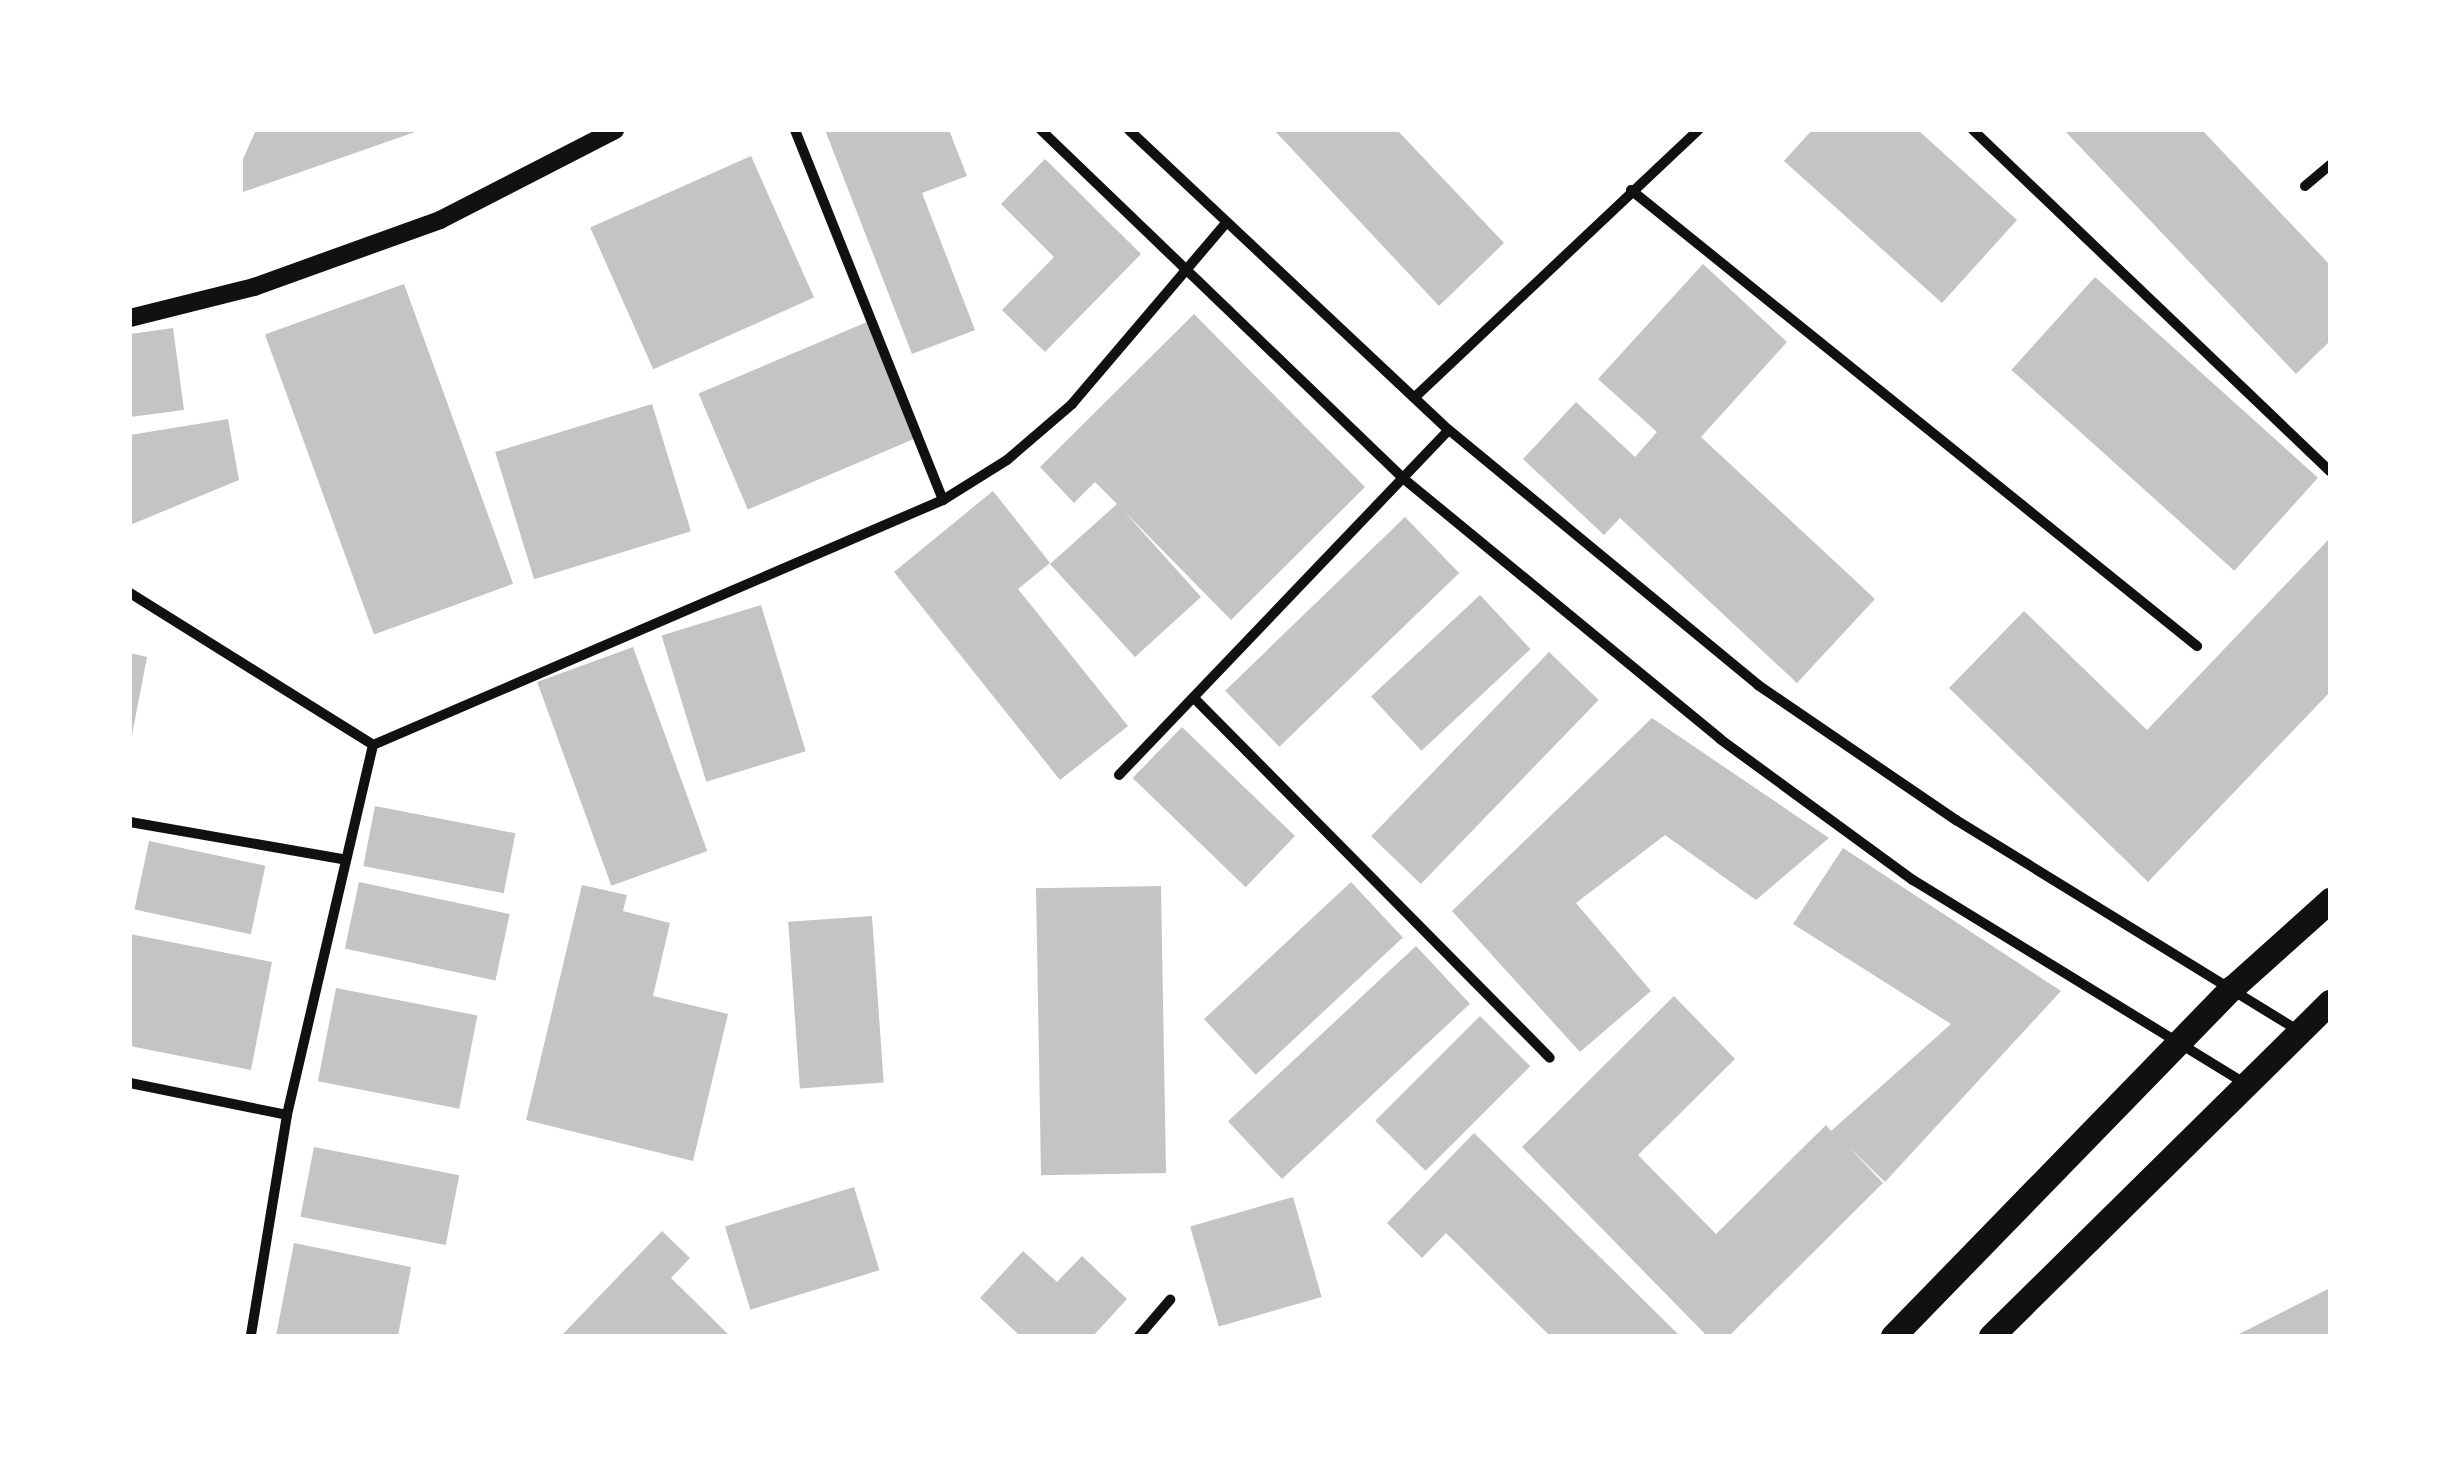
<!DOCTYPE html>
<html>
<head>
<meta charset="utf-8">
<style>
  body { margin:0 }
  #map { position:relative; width:2460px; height:1466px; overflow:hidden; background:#fff; font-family:"Golos Text",sans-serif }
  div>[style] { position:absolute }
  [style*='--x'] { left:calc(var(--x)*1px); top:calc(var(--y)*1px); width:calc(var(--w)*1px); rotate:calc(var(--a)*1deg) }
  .building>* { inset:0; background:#c4c4c4; transform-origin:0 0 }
  .minor>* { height:10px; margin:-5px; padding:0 5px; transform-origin:5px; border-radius:5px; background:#111 }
  .tertiary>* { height:18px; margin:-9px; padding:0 9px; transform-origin:9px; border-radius:9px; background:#111 }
  .primary>* { height:25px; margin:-12.5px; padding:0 12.5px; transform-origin:12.5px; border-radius:12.5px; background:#111 }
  span { translate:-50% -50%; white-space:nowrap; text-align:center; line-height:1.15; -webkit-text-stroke:8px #fff; paint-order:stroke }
  .frame { position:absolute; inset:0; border:132px solid #fff; pointer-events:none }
</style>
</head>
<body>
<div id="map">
  <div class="building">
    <i style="clip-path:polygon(256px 130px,418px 130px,418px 131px,243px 192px,243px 159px)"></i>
    <i style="clip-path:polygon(825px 130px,949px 130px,967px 176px,922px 193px,975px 330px,912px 354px)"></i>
    <i style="clip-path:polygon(1274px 130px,1397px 130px,1504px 243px,1439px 306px)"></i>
    <i style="clip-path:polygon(1812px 130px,1918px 130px,2017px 220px,1942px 303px,1784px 161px)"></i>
    <i style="clip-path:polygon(2064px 130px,2202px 130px,2330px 265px,2330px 341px,2296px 374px)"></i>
    <i style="left:751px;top:156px;width:155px;height:176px;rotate:66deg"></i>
    <i style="clip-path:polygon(1045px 159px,1141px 254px,1045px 352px,1002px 310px,1054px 257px,1001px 204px)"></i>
    <i style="clip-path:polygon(1703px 264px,1787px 342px,1701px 437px,1875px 599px,1797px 683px,1620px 518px,1604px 535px,1523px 459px,1576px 402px,1635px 457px,1657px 432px,1598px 379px)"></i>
    <i style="left:2095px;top:277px;width:300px;height:125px;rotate:42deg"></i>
    <i style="left:404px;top:284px;width:319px;height:148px;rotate:70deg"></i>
    <i style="clip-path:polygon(1194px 314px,1365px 487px,1231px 620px,1123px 510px,1201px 597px,1135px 657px,1050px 564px,1117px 504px,1095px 482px,1074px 503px,1040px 467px)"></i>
    <i style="left:867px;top:322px;width:126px;height:183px;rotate:67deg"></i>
    <i style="clip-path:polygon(173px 328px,184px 410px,130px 417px,130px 334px)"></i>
    <i style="left:652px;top:404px;width:133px;height:164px;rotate:73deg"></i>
    <i style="clip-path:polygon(228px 419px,239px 480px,130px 525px,130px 435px)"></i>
    <i style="clip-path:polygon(993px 491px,1050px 563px,1018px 589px,1128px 726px,1060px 780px,894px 572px)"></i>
    <i style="left:1405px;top:517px;width:78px;height:250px;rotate:46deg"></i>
    <i style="clip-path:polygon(2330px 538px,2330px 692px,2148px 882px,1949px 688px,2024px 611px,2147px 730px)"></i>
    <i style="left:1480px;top:595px;width:74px;height:149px;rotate:47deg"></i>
    <i style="left:761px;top:605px;width:153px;height:104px;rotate:73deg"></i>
    <i style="left:633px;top:647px;width:217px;height:102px;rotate:70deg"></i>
    <i style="left:1549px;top:652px;width:69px;height:256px;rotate:44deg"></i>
    <i style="clip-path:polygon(130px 653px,147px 657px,132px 735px,130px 735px)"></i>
    <i style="clip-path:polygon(1652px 718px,1829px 838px,1756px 900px,1665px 835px,1576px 903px,1651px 991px,1580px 1052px,1452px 911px)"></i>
    <i style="left:1182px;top:727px;width:157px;height:71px;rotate:44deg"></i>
    <i style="left:375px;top:806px;width:143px;height:61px;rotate:11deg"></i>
    <i style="left:149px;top:841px;width:119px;height:70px;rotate:12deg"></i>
    <i style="clip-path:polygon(1843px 848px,2061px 991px,1885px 1182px,1849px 1147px,1883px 1183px,1729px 1336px,1707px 1336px,1522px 1147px,1674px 996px,1735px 1059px,1638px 1155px,1716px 1234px,1826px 1125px,1831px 1131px,1951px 1024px,1793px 924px)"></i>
    <i style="left:359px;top:882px;width:154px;height:68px;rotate:12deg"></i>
    <i style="left:1351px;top:882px;width:76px;height:201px;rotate:47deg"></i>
    <i style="clip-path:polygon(582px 885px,627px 895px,623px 911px,670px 923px,653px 996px,728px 1014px,693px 1161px,526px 1120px)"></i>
    <i style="left:1161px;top:886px;width:287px;height:125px;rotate:89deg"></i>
    <i style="left:872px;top:916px;width:167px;height:84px;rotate:86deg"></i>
    <i style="clip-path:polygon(130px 934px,272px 962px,251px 1070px,130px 1046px)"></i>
    <i style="left:1416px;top:946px;width:79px;height:257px;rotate:47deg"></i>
    <i style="left:336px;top:988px;width:144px;height:95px;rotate:11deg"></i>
    <i style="left:1480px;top:1016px;width:71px;height:148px;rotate:45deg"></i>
    <i style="clip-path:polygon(1474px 1133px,1680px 1336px,1550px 1336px,1446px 1233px,1422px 1258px,1387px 1223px)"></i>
    <i style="left:314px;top:1147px;width:148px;height:71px;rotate:11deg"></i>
    <i style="left:854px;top:1187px;width:87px;height:135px;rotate:73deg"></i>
    <i style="left:1293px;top:1197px;width:104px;height:107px;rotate:74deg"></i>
    <i style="clip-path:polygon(662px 1231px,690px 1258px,671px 1278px,730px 1336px,561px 1336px)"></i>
    <i style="clip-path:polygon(294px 1243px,411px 1267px,398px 1336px,276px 1336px)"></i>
    <i style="clip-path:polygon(1023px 1251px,1057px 1282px,1082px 1256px,1127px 1299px,1093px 1336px,1020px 1336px,980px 1298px)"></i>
    <i style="clip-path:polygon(2330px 1288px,2330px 1336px,2235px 1336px)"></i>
  </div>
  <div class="minor">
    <i style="--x:1041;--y:130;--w:504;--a:43.87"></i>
    <i style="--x:1404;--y:479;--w:409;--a:39.4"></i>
    <i style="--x:1720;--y:739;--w:239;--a:36.2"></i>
    <i style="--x:1913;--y:880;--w:388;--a:31.5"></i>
    <i style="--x:1129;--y:130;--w:439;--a:43.2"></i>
    <i style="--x:1449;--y:430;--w:401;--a:39.5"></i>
    <i style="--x:1758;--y:685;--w:240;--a:34.3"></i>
    <i style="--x:1956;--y:820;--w:400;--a:31.6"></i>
    <i style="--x:1973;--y:130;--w:494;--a:43.7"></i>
    <i style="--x:2305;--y:186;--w:33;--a:-40"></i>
    <i style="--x:1631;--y:190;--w:727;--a:38.86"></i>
    <i style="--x:1415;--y:397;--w:389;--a:-43.3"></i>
    <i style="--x:943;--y:500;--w:75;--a:-32"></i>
    <i style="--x:1007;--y:460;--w:86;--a:-40.7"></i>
    <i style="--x:1072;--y:404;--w:238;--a:-49.6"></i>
    <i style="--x:130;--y:593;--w:287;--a:32"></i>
    <i style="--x:373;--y:745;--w:380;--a:103.1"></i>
    <i style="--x:287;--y:1115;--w:224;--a:99.3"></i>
    <i style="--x:1196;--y:700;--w:503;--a:45.32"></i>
    <i style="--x:373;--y:745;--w:620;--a:-23.26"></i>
    <i style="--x:943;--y:500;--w:399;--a:-111.8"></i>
    <i style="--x:1119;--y:775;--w:477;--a:-46.3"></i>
    <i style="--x:130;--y:822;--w:215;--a:9.9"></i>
    <i style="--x:130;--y:1083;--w:160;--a:11.5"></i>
    <i style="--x:1139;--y:1336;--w:48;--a:-49.3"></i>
  </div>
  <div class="tertiary">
    <i style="--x:130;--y:318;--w:128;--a:-14"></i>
    <i style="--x:254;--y:287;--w:198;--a:-19.8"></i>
    <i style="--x:440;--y:220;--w:197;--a:-27.2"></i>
  </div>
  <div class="primary">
    <i style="--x:1893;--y:1336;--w:486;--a:-45.8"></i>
    <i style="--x:2232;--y:988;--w:132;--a:-41.9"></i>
    <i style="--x:1991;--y:1336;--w:476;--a:-44.6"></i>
  </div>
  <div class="frame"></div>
</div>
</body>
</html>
